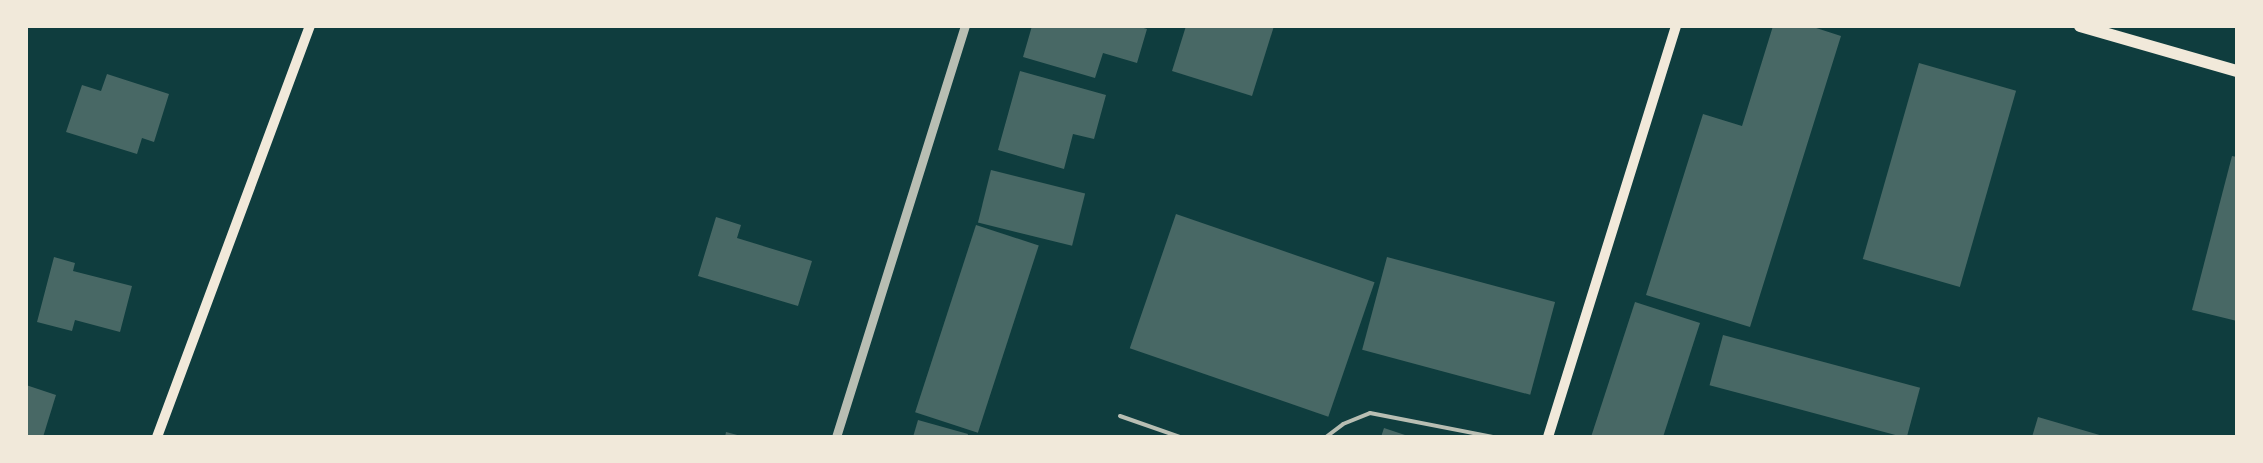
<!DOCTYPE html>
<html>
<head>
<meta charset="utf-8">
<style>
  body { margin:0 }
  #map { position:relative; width:2263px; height:463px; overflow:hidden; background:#0f3d3e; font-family:"IBM Plex Sans",sans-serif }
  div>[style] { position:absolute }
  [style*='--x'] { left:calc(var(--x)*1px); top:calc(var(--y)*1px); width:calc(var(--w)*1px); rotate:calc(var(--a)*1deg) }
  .building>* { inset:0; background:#486865; transform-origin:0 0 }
  .service>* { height:4px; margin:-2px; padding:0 2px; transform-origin:2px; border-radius:2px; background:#b8beb3 }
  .tertiary>* { height:9px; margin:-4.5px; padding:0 4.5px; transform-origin:4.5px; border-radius:4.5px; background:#b8beb3 }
  .secondary>* { height:10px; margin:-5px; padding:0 5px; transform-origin:5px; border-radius:5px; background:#f1e9da }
  .primary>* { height:12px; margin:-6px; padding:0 6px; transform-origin:6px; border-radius:6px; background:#f1e9da }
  span { translate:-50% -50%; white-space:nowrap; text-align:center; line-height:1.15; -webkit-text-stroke:5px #f1e9da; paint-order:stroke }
  .frame { position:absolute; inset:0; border:28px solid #f1e9da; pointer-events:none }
</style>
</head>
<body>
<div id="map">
  <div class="building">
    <i style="clip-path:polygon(1032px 26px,1137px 26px,1147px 29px,1137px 63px,1103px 53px,1095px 78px,1023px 57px)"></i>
    <i style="clip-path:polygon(1186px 26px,1274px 26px,1252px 96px,1172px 71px)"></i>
    <i style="clip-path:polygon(1773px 26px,1810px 26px,1841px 36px,1750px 327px,1646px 295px,1703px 114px,1742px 126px)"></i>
    <i style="left:1919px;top:63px;width:101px;height:204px;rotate:16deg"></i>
    <i style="clip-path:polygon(1020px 71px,1106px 95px,1094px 139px,1073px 134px,1064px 169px,998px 150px)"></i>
    <i style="clip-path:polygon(107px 74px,169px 94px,154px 142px,142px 138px,137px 154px,66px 132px,82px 85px,101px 91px)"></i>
    <i style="clip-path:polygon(2232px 156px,2237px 157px,2237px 321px,2192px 310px)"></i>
    <i style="left:991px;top:170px;width:97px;height:54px;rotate:14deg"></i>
    <i style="left:1176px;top:214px;width:210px;height:142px;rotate:19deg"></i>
    <i style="clip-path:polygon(716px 217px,741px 225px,737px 238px,812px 261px,798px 306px,698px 276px)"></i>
    <i style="left:976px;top:225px;width:66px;height:197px;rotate:18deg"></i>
    <i style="clip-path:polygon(54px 257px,75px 263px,73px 271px,132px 286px,120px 332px,75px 320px,72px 331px,37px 322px)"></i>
    <i style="left:1387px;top:257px;width:174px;height:96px;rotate:15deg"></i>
    <i style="clip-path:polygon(1635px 302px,1700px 323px,1663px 437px,1591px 437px)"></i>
    <i style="left:1723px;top:335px;width:204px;height:52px;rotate:15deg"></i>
    <i style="clip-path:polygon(26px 385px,56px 395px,43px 437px,26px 437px)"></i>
    <i style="clip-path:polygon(2038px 417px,2103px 436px,2103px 437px,2032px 437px)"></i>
    <i style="clip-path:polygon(918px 420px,968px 434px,967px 437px,913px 437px)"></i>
    <i style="clip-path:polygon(1384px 428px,1408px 436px,1408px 437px,1381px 437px)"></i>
    <i style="clip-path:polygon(726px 432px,741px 436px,741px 437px,725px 437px)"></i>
  </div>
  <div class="service">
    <i style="--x:1120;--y:416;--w:64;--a:19.3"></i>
    <i style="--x:1326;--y:437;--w:21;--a:-37"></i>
    <i style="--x:1343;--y:424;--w:29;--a:-22"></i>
    <i style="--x:1370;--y:413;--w:125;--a:11"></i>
  </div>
  <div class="tertiary">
    <i style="--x:836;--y:437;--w:431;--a:-72.6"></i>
  </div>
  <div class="secondary">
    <i style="--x:157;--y:437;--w:439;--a:-69.6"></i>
    <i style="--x:1548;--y:437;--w:430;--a:-72.7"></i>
  </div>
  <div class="primary">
    <i style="--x:2080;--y:26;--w:163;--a:16"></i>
  </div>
  <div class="frame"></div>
</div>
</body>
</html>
